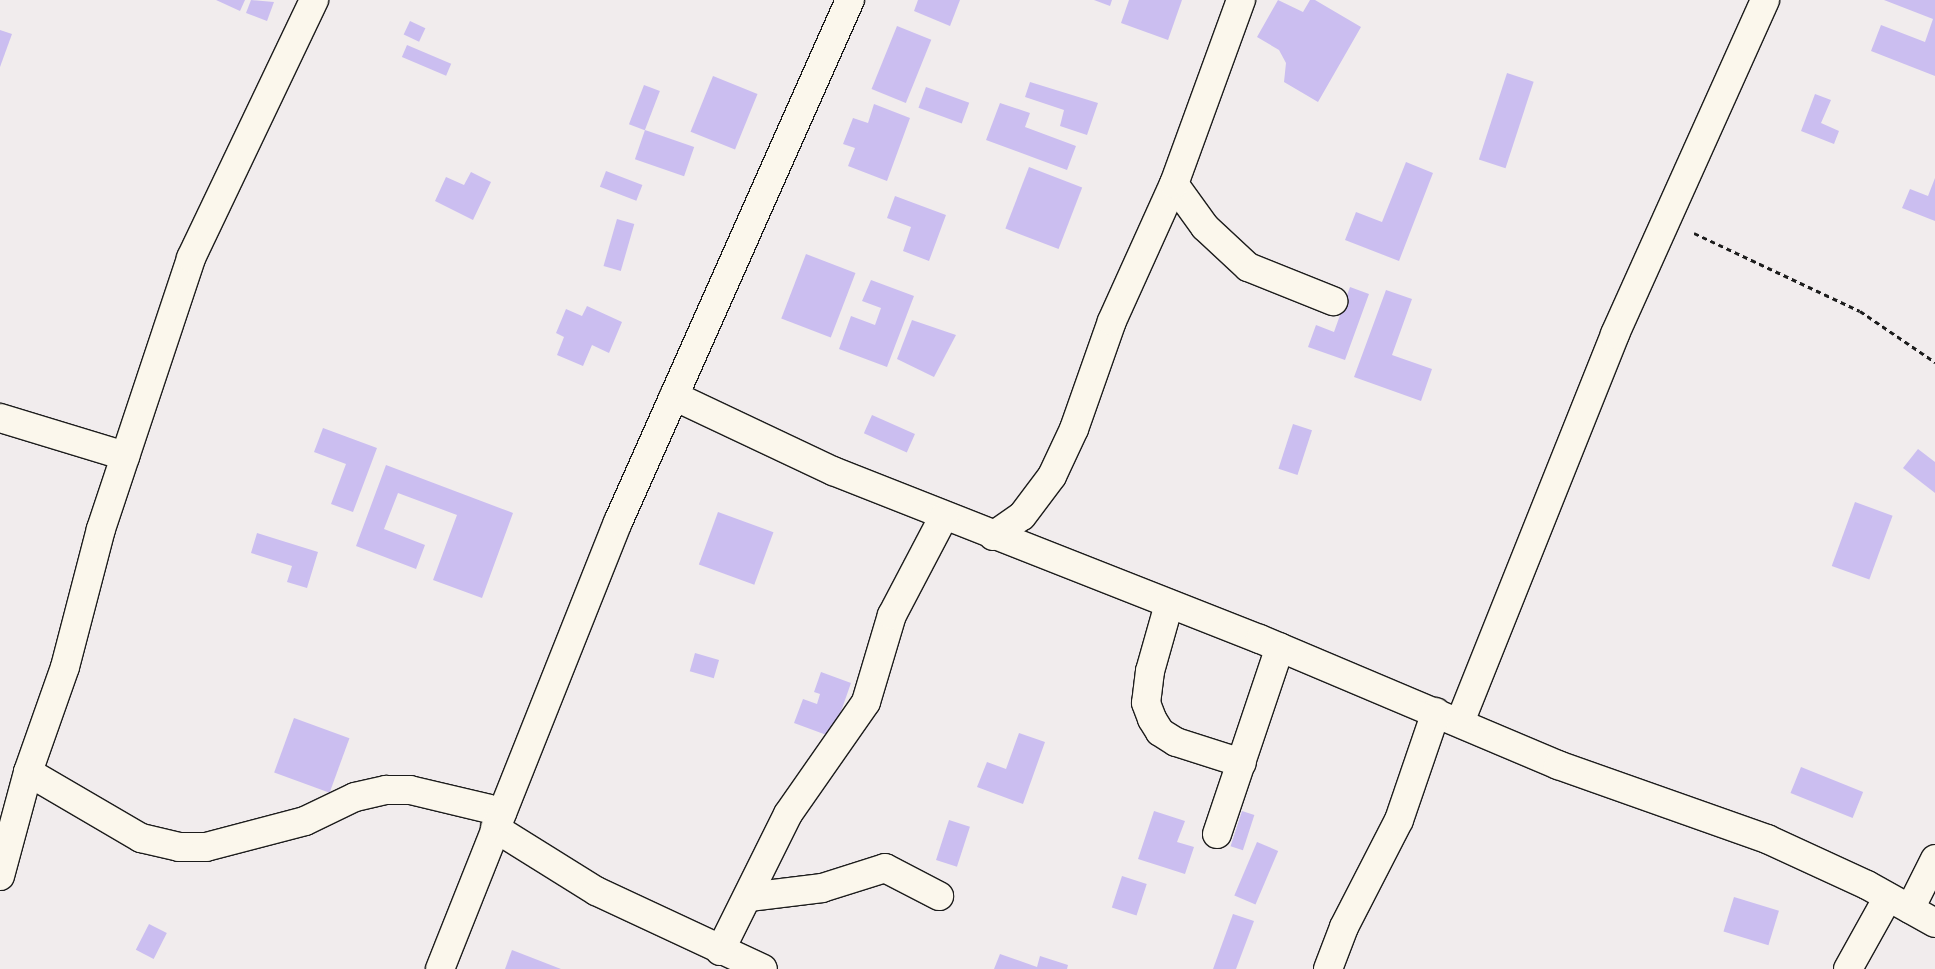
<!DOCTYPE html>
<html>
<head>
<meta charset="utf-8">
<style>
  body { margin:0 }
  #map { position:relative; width:1935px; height:969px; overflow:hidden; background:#f1eced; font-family:Delius,sans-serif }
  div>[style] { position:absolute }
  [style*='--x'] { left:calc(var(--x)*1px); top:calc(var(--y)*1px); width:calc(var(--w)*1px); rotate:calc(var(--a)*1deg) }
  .building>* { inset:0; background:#cbbef0; transform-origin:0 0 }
  .path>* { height:3px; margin-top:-1.5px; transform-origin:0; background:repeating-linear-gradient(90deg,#1c1c1c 0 5px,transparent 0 9px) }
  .roads { filter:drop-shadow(1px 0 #1c1c1c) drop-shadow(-1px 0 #1c1c1c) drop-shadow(0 1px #1c1c1c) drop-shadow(0 -1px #1c1c1c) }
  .street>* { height:28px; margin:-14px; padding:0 14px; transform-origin:14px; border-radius:14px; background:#fbf7ec }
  span { translate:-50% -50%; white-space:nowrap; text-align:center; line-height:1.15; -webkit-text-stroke:4px #fbf7ec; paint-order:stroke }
</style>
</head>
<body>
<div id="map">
  <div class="building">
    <i style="clip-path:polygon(216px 0,245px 0,240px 11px)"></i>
    <i style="clip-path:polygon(251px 0,274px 2px,267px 21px,246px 13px)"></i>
    <i style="clip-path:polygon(918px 0,960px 0,950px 26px,914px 11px)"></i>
    <i style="clip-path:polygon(1094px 0,1112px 0,1110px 6px)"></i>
    <i style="clip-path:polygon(1129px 0,1182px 0,1168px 40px,1121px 23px)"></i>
    <i style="clip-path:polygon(1278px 0,1303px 12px,1310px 0,1315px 0,1361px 27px,1318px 102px,1284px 82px,1286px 63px,1279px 50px,1257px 37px)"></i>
    <i style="clip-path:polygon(1884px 0,1935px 0,1935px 76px,1871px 51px,1881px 25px,1925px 42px,1933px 19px)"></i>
    <i style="left:410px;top:21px;width:17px;height:15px;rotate:25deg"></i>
    <i style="left:897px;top:26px;width:37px;height:68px;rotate:22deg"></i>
    <i style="clip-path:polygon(0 30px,12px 34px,0 67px)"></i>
    <i style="left:407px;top:45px;width:48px;height:13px;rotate:23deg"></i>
    <i style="left:1507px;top:73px;width:28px;height:91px;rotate:18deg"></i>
    <i style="left:713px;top:76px;width:48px;height:60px;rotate:22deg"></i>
    <i style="clip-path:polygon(1030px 82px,1098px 103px,1087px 135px,1060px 126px,1064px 110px,1025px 97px)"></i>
    <i style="left:644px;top:85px;width:17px;height:42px;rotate:21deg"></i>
    <i style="left:926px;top:87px;width:46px;height:22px;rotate:20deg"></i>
    <i style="clip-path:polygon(1815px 94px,1831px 100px,1821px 123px,1839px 131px,1834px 144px,1801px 131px)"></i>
    <i style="clip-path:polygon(1000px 103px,1030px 113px,1025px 127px,1076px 146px,1067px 170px,986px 140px)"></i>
    <i style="clip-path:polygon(874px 104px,910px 118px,887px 181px,848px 166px,855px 148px,843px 144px,853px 118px,868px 123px)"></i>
    <i style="left:645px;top:130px;width:52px;height:31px;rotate:19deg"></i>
    <i style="clip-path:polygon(1406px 162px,1433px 173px,1399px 261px,1345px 240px,1356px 212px,1382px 222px)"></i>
    <i style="left:1029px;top:167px;width:57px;height:66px;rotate:21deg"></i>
    <i style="left:606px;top:171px;width:39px;height:17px;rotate:21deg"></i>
    <i style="clip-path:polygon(471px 172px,491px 182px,473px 220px,435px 201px,446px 177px,464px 185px)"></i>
    <i style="clip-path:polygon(1935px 178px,1935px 221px,1902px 208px,1910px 189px,1928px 196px)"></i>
    <i style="clip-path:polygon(895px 196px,946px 215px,929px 261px,903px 251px,911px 227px,887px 218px)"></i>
    <i style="left:617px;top:219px;width:18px;height:49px;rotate:16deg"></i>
    <i style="left:806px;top:254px;width:53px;height:69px;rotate:21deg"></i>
    <i style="clip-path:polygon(871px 280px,914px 296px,887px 367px,839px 349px,851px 316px,875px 325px,881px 308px,862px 301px)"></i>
    <i style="clip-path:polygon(1350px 287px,1369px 294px,1345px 360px,1308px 347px,1316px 325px,1334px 332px)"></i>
    <i style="clip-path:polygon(1386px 290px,1412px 299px,1392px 355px,1432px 369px,1421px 401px,1354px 377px)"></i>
    <i style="clip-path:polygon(587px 306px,622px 322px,609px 353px,592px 345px,583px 366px,557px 355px,564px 337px,556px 333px,566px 309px,582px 316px)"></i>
    <i style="clip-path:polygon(912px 320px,956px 335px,934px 377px,897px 359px)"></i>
    <i style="left:872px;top:415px;width:47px;height:20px;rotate:24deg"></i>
    <i style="left:1293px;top:424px;width:20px;height:47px;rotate:18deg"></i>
    <i style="clip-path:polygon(323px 428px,377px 448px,353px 512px,331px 504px,346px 464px,314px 452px)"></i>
    <i style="clip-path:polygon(1918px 449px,1935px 462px,1935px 493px,1903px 468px)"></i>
    <i style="clip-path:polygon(386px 465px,513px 513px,482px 598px,433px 580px,457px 515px,398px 493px,384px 529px,425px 545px,416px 569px,356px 546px)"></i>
    <i style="left:1855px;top:502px;width:40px;height:68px;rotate:20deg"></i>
    <i style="left:718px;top:512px;width:59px;height:56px;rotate:20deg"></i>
    <i style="clip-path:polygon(257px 533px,318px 552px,307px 588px,287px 582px,292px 566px,251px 553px)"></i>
    <i style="left:695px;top:653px;width:25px;height:19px;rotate:16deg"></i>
    <i style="clip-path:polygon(821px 672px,851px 683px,832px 737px,794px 723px,803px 699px,817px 704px,820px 694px,814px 692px)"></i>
    <i style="left:294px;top:718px;width:59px;height:58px;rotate:20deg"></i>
    <i style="clip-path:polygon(1019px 733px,1045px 742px,1023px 804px,977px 787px,987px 762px,1006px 769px)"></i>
    <i style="left:1801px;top:767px;width:67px;height:28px;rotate:22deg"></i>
    <i style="clip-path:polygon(1154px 811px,1185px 821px,1177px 842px,1194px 847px,1185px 874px,1138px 859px)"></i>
    <i style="left:1242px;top:811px;width:13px;height:37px;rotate:18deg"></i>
    <i style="left:949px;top:820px;width:22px;height:42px;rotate:18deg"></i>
    <i style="left:1257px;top:842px;width:23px;height:58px;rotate:23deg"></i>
    <i style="left:1122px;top:876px;width:26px;height:33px;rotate:18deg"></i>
    <i style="left:1734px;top:897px;width:47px;height:36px;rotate:17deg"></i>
    <i style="clip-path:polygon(1233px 914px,1254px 921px,1236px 969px,1213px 969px)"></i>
    <i style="left:149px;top:924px;width:20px;height:29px;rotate:27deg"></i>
    <i style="clip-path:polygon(512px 950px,561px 969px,505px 969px)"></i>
    <i style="clip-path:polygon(1000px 954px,1037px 967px,1040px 956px,1068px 965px,1067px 969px,994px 969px)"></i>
  </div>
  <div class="path">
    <i style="--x:1694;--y:233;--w:183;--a:25.2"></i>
    <i style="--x:1860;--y:311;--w:91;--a:34.2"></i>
  </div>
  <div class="roads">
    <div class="street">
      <i style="--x:1174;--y:184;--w:53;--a:54.2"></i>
      <i style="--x:1205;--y:227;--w:59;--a:42.9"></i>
      <i style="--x:1248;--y:267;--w:92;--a:21.8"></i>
      <i style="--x:674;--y:396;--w:176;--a:25.3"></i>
      <i style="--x:833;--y:471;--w:459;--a:21.5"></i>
      <i style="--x:1260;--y:639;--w:324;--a:22.9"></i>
      <i style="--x:1558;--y:765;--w:222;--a:19.5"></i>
      <i style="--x:1767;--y:839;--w:110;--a:24.7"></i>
      <i style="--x:1867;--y:885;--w:78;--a:29.2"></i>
      <i style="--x:0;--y:418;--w:131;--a:16.9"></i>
      <i style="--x:993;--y:536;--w:35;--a:-35"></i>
      <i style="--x:1022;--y:516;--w:50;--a:-53.1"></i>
      <i style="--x:1052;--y:476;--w:52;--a:-64.9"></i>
      <i style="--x:1074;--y:429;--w:114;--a:-70.6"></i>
      <i style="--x:1112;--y:321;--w:150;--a:-65.7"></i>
      <i style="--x:1174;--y:184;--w:196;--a:-70"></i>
      <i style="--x:1169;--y:604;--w:70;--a:105.8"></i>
      <i style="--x:1150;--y:671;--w:32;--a:97"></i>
      <i style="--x:1146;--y:703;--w:17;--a:69"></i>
      <i style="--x:1152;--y:719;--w:15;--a:58"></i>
      <i style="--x:1160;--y:732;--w:19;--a:32"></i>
      <i style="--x:1176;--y:742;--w:69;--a:17.7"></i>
      <i style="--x:1460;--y:722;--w:418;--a:-68.2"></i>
      <i style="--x:1615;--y:334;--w:366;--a:-65.8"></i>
      <i style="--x:28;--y:772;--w:131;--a:30.3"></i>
      <i style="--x:141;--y:838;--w:39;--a:13"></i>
      <i style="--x:179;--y:847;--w:27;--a:0"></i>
      <i style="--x:206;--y:847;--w:102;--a:-14.7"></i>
      <i style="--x:305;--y:821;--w:55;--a:-25.6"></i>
      <i style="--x:355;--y:797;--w:32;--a:-13"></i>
      <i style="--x:386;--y:790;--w:24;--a:0"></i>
      <i style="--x:410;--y:790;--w:95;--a:13.4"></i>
      <i style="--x:495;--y:828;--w:119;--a:32"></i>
      <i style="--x:596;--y:891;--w:184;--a:25"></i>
      <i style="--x:1217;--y:834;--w:197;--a:-71.4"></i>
      <i style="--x:0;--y:876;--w:108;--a:-74.9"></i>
      <i style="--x:28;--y:772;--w:111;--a:-70.6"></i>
      <i style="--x:65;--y:667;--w:143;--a:-75.4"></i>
      <i style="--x:101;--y:529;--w:286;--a:-71.6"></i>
      <i style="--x:191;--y:258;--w:286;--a:-64.5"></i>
      <i style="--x:749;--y:897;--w:74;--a:-7"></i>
      <i style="--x:822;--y:888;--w:66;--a:-17.6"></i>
      <i style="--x:885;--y:868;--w:61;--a:27.4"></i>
      <i style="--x:1910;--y:909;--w:56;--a:-63.4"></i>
      <i style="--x:720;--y:951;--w:153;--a:-63.6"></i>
      <i style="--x:788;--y:814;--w:136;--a:-55.1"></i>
      <i style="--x:866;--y:702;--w:91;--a:-73.4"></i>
      <i style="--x:892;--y:615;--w:112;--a:-62.3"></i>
      <i style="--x:440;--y:969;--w:481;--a:-68.3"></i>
      <i style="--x:618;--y:522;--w:571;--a:-66.04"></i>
      <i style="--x:1328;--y:969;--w:45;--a:-69.1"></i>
      <i style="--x:1344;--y:927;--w:120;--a:-62.8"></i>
      <i style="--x:1399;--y:820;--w:114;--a:-71.1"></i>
      <i style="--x:1848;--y:969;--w:82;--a:-60.9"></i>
    </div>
  </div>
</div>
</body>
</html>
